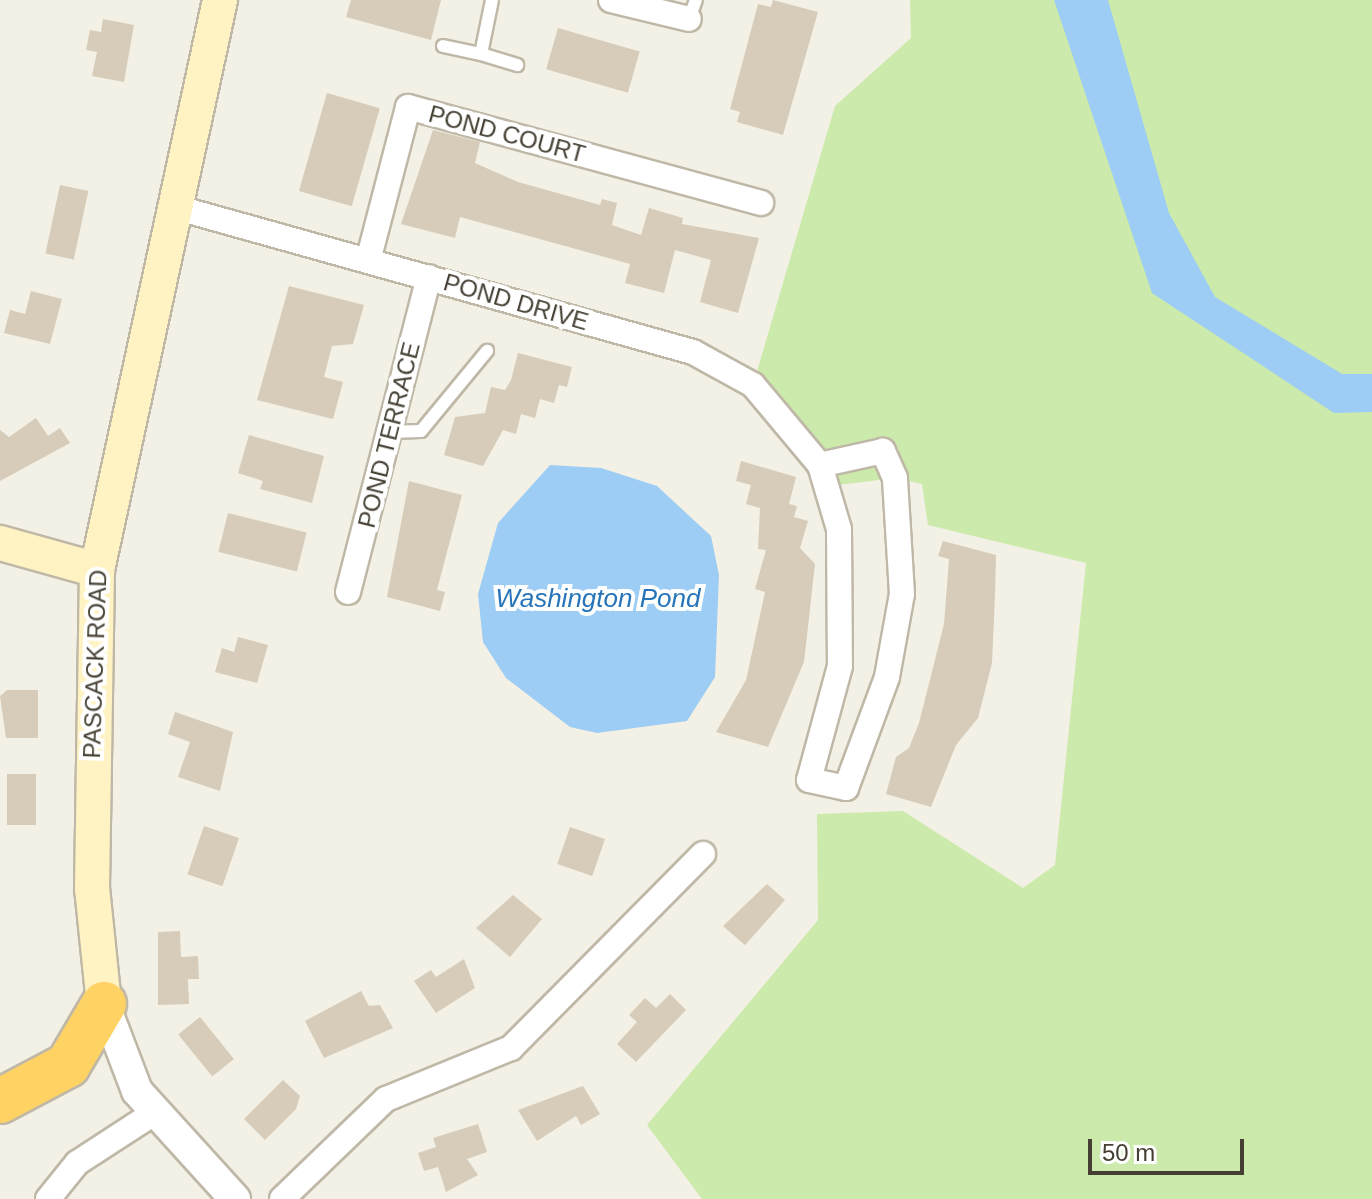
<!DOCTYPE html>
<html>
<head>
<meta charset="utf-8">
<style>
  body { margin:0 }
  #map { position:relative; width:1372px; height:1199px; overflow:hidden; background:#f3f0e5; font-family:Helvetica,sans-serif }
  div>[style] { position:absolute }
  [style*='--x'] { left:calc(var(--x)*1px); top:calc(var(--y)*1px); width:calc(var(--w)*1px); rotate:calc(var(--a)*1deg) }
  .green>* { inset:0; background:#cbeaab }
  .water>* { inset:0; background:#9dcdf4 }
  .building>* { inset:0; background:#d6ccb9; transform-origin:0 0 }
  .roads { filter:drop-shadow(2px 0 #bfb8a7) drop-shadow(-2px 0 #bfb8a7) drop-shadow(0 2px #bfb8a7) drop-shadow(0 -2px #bfb8a7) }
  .service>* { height:12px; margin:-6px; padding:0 6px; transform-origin:6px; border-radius:6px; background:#fff }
  .minor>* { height:24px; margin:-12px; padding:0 12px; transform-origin:12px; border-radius:12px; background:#fff }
  .tertiary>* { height:30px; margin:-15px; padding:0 15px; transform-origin:15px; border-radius:15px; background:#fff }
  .secondary>* { height:34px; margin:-17px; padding:0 17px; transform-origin:17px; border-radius:17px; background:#fff3c3 }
  .motorway>* { height:44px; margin:-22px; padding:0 22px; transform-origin:22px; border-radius:22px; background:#ffd264 }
  span { translate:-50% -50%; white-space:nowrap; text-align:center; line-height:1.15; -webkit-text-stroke:8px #fff; paint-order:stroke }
  .street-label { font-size:24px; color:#464034 }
  .water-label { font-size:26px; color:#2774b8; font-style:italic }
  .scale { position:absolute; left:1088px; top:1139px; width:156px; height:36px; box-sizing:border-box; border:4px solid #464034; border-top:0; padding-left:10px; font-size:24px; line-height:28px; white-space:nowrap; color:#464034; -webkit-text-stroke:6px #fff; paint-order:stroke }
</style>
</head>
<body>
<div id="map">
  <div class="green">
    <i style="clip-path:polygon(910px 0,1372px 0,1372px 1199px,702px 1199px,647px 1125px,818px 920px,817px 814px,903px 811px,1023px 888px,1055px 865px,1086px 563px,928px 525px,922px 484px,895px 478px,829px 486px,753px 385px,835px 106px,911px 38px)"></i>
  </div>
  <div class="water">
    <i style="clip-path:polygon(1054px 0,1108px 0,1169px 213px,1215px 297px,1342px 374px,1372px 374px,1372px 412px,1334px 413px,1152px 293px)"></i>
    <i style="clip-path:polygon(550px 465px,601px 468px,657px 486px,711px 536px,719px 575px,715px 677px,687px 721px,597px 733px,570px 727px,506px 678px,483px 642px,478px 594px,498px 523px)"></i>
  </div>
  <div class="building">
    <i style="clip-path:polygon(351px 0,441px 0,431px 40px,346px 17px)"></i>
    <i style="clip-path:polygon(773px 0,818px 12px,783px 135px,737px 122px,740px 112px,730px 109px,758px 4px,771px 7px)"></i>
    <i style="clip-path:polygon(103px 19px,134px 25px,124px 82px,92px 76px,97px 52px,86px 50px,90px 30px,101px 32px)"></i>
    <i style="left:558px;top:28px;width:85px;height:43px;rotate:16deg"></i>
    <i style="left:327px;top:93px;width:55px;height:102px;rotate:16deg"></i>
    <i style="clip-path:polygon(433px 130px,480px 142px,475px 163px,518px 182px,600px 205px,602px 199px,617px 203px,612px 225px,641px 235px,649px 208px,683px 218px,682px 224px,759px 238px,738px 313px,700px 302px,711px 260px,675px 250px,664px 293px,625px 283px,630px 264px,460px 217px,455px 238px,401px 224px)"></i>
    <i style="left:60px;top:185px;width:29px;height:70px;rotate:12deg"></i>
    <i style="clip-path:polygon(289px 286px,364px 305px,353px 344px,332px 346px,324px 377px,343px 382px,333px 419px,257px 400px)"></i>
    <i style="clip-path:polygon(31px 291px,62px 299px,50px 344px,4px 333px,10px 310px,25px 314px)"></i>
    <i style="clip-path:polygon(518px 353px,572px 367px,567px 387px,559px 385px,554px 403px,540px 399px,535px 418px,521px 414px,516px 434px,503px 430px,483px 466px,444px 455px,455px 417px,485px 413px,491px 387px,505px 390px,511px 380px)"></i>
    <i style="clip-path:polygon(36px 418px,48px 436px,60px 428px,70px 443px,0 481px,0 430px,9px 437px)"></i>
    <i style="clip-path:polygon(249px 435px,324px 456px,312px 503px,260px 489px,263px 481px,238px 473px)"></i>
    <i style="clip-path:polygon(741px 461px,796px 477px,789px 504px,797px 506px,794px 517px,808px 521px,800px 548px,815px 564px,804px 662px,768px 747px,716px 732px,746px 680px,765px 592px,755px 589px,766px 550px,758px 549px,760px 508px,746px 504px,751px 485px,736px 481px)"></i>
    <i style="clip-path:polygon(409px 481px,462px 495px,437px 590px,445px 592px,440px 611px,387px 597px)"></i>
    <i style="left:228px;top:513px;width:81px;height:40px;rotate:14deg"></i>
    <i style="clip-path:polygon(943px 541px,996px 555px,995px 595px,992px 663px,978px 718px,956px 745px,931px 807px,886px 794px,896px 757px,909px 748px,919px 723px,944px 624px,949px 559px,938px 556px)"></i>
    <i style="clip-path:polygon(238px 637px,268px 645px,257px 683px,215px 672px,222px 648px,234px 652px)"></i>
    <i style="clip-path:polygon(7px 690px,38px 690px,38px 738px,6px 738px,0 696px)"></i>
    <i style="clip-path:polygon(175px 712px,233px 732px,220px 791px,178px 777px,190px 742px,168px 734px)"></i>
    <i style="left:7px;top:774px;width:29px;height:51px"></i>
    <i style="left:204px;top:826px;width:37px;height:51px;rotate:19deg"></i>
    <i style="left:570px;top:827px;width:37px;height:39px;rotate:19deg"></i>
    <i style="clip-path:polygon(767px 884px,785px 900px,745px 945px,723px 926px)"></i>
    <i style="clip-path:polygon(513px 895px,542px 919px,510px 957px,476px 928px)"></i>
    <i style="clip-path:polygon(180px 931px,181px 957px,198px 956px,199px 979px,188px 979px,189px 1004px,158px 1005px,158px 932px)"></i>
    <i style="clip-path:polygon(464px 959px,475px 988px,436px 1013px,414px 981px,431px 970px,436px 977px)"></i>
    <i style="clip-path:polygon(361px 991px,369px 1006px,380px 1005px,393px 1028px,324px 1058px,305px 1021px)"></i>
    <i style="clip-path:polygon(670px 994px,686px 1010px,636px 1062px,617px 1044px,637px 1022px,629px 1015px,645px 998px,656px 1008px)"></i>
    <i style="left:200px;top:1017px;width:54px;height:28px;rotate:51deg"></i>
    <i style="clip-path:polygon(283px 1080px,300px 1096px,296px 1109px,265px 1140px,244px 1119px)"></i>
    <i style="clip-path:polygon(583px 1086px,600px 1114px,581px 1125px,576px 1116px,537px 1141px,518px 1110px)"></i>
    <i style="clip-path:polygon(478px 1124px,487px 1152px,467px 1159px,478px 1175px,446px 1192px,438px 1167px,424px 1171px,418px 1153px,436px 1147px,433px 1138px)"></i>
  </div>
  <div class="roads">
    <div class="service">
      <i style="--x:689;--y:19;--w:20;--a:-70"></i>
      <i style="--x:443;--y:46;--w:39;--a:12"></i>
      <i style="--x:481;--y:54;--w:55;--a:-78.5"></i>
      <i style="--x:481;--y:54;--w:38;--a:17"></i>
      <i style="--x:389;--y:432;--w:32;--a:-2"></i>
      <i style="--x:421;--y:431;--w:104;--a:-50.5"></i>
    </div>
    <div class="minor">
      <i style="--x:611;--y:0;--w:80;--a:13.7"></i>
      <i style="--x:171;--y:206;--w:542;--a:15.63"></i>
      <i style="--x:693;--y:352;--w:68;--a:28.8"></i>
      <i style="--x:753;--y:385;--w:104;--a:50.1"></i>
      <i style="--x:820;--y:465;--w:67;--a:73.5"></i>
      <i style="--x:839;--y:529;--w:137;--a:89.6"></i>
      <i style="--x:840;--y:666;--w:118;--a:105.2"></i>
      <i style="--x:809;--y:780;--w:38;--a:12"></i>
      <i style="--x:846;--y:788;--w:118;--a:-69.7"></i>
      <i style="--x:887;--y:677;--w:84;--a:-79.8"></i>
      <i style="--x:902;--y:594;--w:116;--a:-93.5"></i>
      <i style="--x:895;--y:478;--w:30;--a:-114"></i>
      <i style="--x:883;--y:451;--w:65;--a:167.5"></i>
      <i style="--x:368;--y:261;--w:159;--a:-75.4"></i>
      <i style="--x:408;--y:107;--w:366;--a:15.2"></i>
      <i style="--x:348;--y:592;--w:325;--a:-75.6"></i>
      <i style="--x:48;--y:1199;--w:46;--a:-51.1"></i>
      <i style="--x:77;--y:1163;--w:92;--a:-33"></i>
      <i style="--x:282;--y:1199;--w:144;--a:-43.9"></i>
      <i style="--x:386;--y:1099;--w:135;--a:-22.2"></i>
      <i style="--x:511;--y:1048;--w:273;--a:-45.3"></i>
    </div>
    <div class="tertiary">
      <i style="--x:104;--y:1004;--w:93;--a:69.2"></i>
      <i style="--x:137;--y:1091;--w:146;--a:47.8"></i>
    </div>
    <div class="secondary">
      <i style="--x:0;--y:543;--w:101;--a:15.6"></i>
      <i style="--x:104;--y:1004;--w:117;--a:-95.9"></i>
      <i style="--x:92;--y:888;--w:318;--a:-89.1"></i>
      <i style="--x:97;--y:570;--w:583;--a:-77.82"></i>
    </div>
    <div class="motorway">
      <i style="--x:0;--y:1101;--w:77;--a:-27.9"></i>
      <i style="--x:68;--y:1065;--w:71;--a:-59.5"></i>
    </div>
  </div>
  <div class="street-label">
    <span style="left:507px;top:134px;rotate:15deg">POND COURT</span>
    <span style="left:516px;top:302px;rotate:16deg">POND DRIVE</span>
    <span style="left:389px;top:435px;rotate:-76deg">POND TERRACE</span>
    <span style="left:95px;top:664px;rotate:-88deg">PASCACK ROAD</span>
  </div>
  <div class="water-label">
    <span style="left:598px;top:599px">Washington Pond</span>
  </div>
  <div class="scale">50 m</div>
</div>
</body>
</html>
